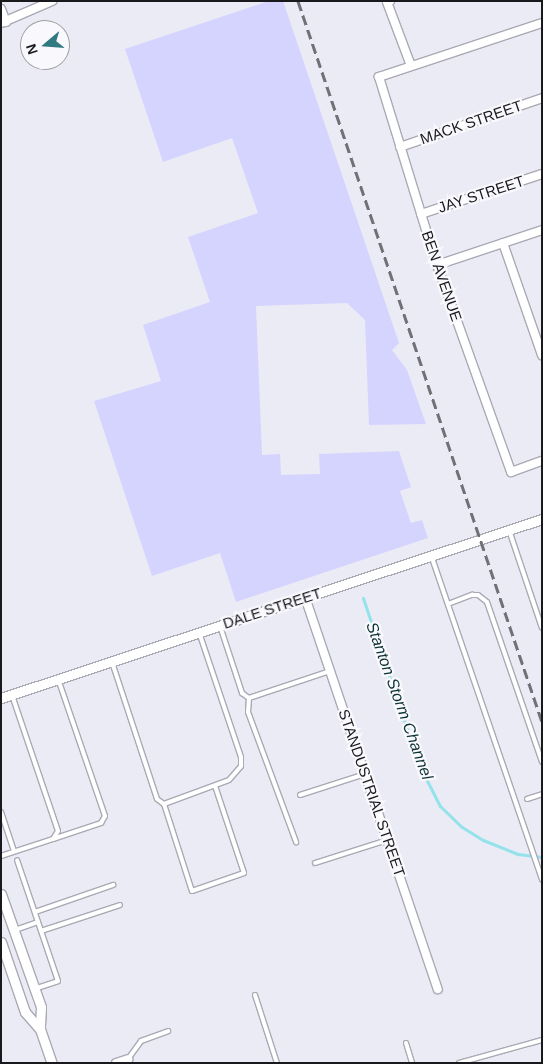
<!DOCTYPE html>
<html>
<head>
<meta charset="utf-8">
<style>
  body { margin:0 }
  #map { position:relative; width:543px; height:1064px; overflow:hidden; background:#ebebf6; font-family:Arial,sans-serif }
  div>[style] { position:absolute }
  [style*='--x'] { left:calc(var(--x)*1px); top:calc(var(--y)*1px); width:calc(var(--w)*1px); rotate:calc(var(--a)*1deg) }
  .green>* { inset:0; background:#d4d4fe }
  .stream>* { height:3px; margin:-1.5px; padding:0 1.5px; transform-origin:1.5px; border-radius:1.5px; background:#94e2ea }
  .roads { filter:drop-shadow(1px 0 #aaaab5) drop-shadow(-1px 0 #aaaab5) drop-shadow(0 1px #aaaab5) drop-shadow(0 -1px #aaaab5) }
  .service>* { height:4px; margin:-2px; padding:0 2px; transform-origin:2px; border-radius:2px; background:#fff }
  .minor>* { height:8px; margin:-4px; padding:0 4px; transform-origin:4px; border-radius:4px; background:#fff }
  .tertiary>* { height:9px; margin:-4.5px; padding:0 4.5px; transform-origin:4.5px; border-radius:4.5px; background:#fff }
  .rail>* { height:3px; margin-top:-1.5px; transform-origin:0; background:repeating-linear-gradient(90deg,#707077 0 10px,transparent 0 15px) }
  span { translate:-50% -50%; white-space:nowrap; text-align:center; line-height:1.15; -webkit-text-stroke:4.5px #f9f9fd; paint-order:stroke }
  .street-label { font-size:15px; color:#19191d }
  .water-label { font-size:16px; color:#0b3235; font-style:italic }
  .frame { position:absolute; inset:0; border:2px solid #19191d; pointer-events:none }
  .north { position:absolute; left:20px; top:20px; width:50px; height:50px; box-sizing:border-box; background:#f9f9fd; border:1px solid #9f9fa3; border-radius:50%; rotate:252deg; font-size:14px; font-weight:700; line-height:20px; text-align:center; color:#19191d }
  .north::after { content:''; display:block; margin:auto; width:18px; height:22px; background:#307980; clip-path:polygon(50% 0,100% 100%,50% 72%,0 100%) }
</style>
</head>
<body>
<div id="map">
  <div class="green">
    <i style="clip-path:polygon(269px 1px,283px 1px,399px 343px,392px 350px,407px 370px,426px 424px,369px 425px,365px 320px,347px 303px,256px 306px,262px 455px,280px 454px,281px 475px,320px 474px,319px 454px,399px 451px,411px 487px,400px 491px,411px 523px,422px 520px,428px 538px,236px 602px,220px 553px,152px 576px,94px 401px,161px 381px,143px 325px,210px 302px,188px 237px,258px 213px,232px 138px,163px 162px,125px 49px)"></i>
  </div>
  <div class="stream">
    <i style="--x:363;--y:598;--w:176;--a:71.5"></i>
    <i style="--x:419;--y:765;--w:46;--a:62.9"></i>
    <i style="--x:440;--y:806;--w:30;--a:44"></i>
    <i style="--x:462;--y:827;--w:25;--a:32"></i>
    <i style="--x:483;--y:840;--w:38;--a:22"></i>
    <i style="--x:518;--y:854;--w:24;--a:7"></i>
  </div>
  <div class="roads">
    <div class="service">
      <i style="--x:509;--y:530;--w:103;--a:71.4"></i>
      <i style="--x:431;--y:555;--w:343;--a:71.1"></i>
      <i style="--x:448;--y:604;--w:26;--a:-21"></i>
      <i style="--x:472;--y:595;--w:6;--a:0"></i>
      <i style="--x:478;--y:595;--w:11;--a:38"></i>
      <i style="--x:487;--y:602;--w:169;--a:71"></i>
      <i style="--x:220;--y:626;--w:71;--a:71.8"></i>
      <i style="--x:242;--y:693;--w:9;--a:36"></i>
      <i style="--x:249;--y:698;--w:85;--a:-18.4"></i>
      <i style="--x:112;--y:662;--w:144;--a:71.8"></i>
      <i style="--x:157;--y:799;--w:9;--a:36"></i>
      <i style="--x:164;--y:804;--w:69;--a:-20.3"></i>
      <i style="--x:229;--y:780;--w:18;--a:-49"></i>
      <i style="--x:241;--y:766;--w:9;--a:-90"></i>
      <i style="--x:241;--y:757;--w:132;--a:-108.6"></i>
      <i style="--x:249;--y:698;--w:14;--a:94"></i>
      <i style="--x:248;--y:712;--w:139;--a:69.7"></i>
      <i style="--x:300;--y:795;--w:68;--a:-17.9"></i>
      <i style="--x:527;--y:799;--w:16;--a:-18"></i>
      <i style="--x:164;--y:804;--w:91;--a:72.2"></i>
      <i style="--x:192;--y:891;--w:55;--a:-19.1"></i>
      <i style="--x:244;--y:873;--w:92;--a:-108.4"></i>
      <i style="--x:1;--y:812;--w:41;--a:71.6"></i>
      <i style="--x:53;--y:839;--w:51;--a:-18.4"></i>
      <i style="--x:101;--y:823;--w:8;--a:-60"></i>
      <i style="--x:105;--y:816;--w:145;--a:-108.9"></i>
      <i style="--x:1;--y:856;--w:55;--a:-18.1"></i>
      <i style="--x:53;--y:839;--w:9;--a:-58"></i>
      <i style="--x:58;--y:831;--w:144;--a:-108.7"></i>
      <i style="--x:315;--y:863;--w:76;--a:-17.7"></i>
      <i style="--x:35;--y:912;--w:83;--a:-19.1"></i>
      <i style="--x:15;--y:930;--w:24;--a:-19"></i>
      <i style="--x:38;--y:922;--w:65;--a:-108.7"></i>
      <i style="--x:41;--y:931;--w:83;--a:-18.2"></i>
      <i style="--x:34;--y:989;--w:25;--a:-18"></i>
      <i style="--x:58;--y:981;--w:62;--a:-108.7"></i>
      <i style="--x:255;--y:995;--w:71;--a:72.1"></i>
      <i style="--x:406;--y:1043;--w:21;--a:73"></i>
      <i style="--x:128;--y:1059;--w:22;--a:-54"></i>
      <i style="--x:141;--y:1041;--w:29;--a:-20"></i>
      <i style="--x:459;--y:1063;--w:86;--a:-15.5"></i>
    </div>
    <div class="minor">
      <i style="--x:390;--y:1;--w:3;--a:162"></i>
      <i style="--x:387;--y:2;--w:68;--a:69.4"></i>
      <i style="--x:1;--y:9;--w:14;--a:69"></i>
      <i style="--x:1;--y:23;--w:56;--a:-23.3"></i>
      <i style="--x:542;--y:23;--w:172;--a:161.7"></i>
      <i style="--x:379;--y:77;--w:197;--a:72.9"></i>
      <i style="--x:437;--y:265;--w:220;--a:70.3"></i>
      <i style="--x:511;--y:472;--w:33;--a:-20"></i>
      <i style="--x:400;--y:147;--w:150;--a:-19"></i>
      <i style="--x:421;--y:214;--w:127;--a:-18.3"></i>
      <i style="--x:503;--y:243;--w:119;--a:70.8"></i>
      <i style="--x:437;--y:265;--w:111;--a:-18.4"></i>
      <i style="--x:305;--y:597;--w:414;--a:71.3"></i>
      <i style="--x:116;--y:1063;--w:13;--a:-18"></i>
    </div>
    <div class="tertiary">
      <i style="--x:1;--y:698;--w:570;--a:-18.31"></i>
      <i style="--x:1;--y:894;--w:120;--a:70.5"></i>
      <i style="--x:41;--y:1007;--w:22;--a:93"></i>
      <i style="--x:40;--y:1029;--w:36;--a:71"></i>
      <i style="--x:1;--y:942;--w:74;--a:71.1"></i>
      <i style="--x:25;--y:1012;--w:23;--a:49"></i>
    </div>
  </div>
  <div class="rail">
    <i style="--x:298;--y:1;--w:761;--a:71.3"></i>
  </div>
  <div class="street-label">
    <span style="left:471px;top:122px;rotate:-19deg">MACK STREET</span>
    <span style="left:481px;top:194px;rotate:-18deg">JAY STREET</span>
    <span style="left:442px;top:276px;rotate:71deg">BEN AVENUE</span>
    <span style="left:272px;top:608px;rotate:-18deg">DALE STREET</span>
    <span style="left:372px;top:793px;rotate:71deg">STANDUSTRIAL STREET</span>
  </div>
  <div class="water-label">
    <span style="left:399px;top:701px;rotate:70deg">Stanton Storm Channel</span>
  </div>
  <div class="frame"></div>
  <div class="north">N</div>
</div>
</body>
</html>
